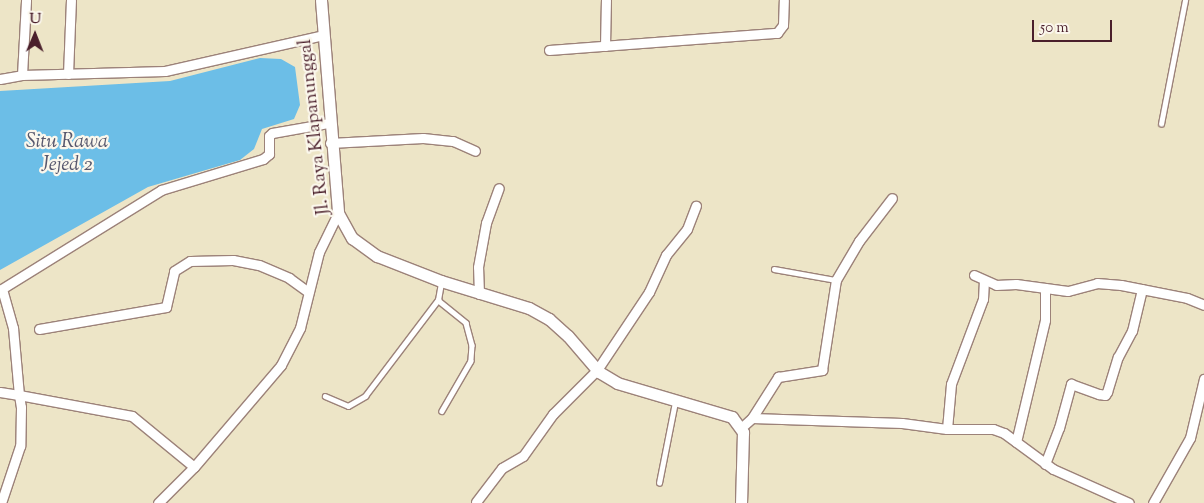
<!DOCTYPE html>
<html>
<head>
<meta charset="utf-8">
<style>
  body { margin:0 }
  #map { position:relative; width:1204px; height:503px; overflow:hidden; background:#ede5c7; font-family:"Sorts Mill Goudy",serif }
  div>[style] { position:absolute }
  [style*='--x'] { left:calc(var(--x)*1px); top:calc(var(--y)*1px); width:calc(var(--w)*1px); rotate:calc(var(--a)*1deg) }
  .water>* { inset:0; background:#6cbee7 }
  .roads { filter:drop-shadow(1px 0 #9c8279) drop-shadow(-1px 0 #9c8279) drop-shadow(0 1px #9c8279) drop-shadow(0 -1px #9c8279) }
  .lane>* { height:4.5px; margin:-2.25px; padding:0 2.25px; transform-origin:2.25px; border-radius:2.25px; background:#fff }
  .street>* { height:9px; margin:-4.5px; padding:0 4.5px; transform-origin:4.5px; border-radius:4.5px; background:#fff }
  .secondary>* { height:11px; margin:-5.5px; padding:0 5.5px; transform-origin:5.5px; border-radius:5.5px; background:#fff }
  span { translate:-50% -50%; white-space:nowrap; text-align:center; line-height:1.15; -webkit-text-stroke:4.5px #fbf7ec; paint-order:stroke }
  .street-label { font-size:19px; color:#4a1f2b }
  .water-label { font-size:20px; color:#56576d; font-style:italic }
  .north { position:absolute; left:10px; top:10px; width:50px; height:50px; -webkit-text-stroke:4px #fbf7ec; paint-order:stroke; rotate:1deg; font-size:14px; font-weight:700; line-height:20px; text-align:center; color:#4a1f2b }
  .north::after { content:''; display:block; margin:auto; width:18px; height:22px; background:#4a1f2b; clip-path:polygon(50% 0,100% 100%,50% 72%,0 100%) }
  .scale { position:absolute; left:1032px; top:20px; width:80px; height:22px; box-sizing:border-box; border:2px solid #4a1f2b; border-top:0; padding-left:6px; font-size:15px; line-height:18px; white-space:nowrap; color:#4a1f2b; -webkit-text-stroke:4px #fbf7ec; paint-order:stroke }
</style>
</head>
<body>
<div id="map">
  <div class="water">
    <i style="clip-path:polygon(260px 58px,281px 59px,295px 67px,300px 105px,294px 119px,262px 129px,254px 149px,240px 160px,148px 187px,0 270px,0 91px,170px 81px)"></i>
  </div>
  <div class="roads">
    <div class="lane">
      <i style="--x:1161;--y:124;--w:126;--a:-79"></i>
      <i style="--x:774;--y:269;--w:63;--a:10.1"></i>
      <i style="--x:438;--y:300;--w:36;--a:39"></i>
      <i style="--x:466;--y:323;--w:23;--a:75"></i>
      <i style="--x:472;--y:345;--w:16;--a:94"></i>
      <i style="--x:471;--y:361;--w:58;--a:120.1"></i>
      <i style="--x:325;--y:396;--w:25;--a:23"></i>
      <i style="--x:348;--y:406;--w:20;--a:-30"></i>
      <i style="--x:365;--y:396;--w:121;--a:-52.8"></i>
      <i style="--x:438;--y:300;--w:17;--a:-80"></i>
      <i style="--x:659;--y:483;--w:83;--a:-78.8"></i>
    </div>
    <div class="street">
      <i style="--x:605;--y:46;--w:46;--a:-88.8"></i>
      <i style="--x:549;--y:50;--w:229;--a:-4.3"></i>
      <i style="--x:777;--y:33;--w:10;--a:-53"></i>
      <i style="--x:783;--y:25;--w:25;--a:-88"></i>
      <i style="--x:68;--y:74;--w:74;--a:-87.7"></i>
      <i style="--x:22;--y:75;--w:75;--a:-86.9"></i>
      <i style="--x:0;--y:79;--w:22;--a:-10"></i>
      <i style="--x:22;--y:75;--w:143;--a:-1.6"></i>
      <i style="--x:165;--y:71;--w:162;--a:-12.8"></i>
      <i style="--x:330;--y:143;--w:93;--a:-3.1"></i>
      <i style="--x:423;--y:138;--w:30;--a:6"></i>
      <i style="--x:453;--y:141;--w:24;--a:24"></i>
      <i style="--x:974;--y:275;--w:24;--a:24"></i>
      <i style="--x:996;--y:285;--w:20;--a:-3"></i>
      <i style="--x:1016;--y:284;--w:52;--a:7.7"></i>
      <i style="--x:1068;--y:291;--w:30;--a:-15"></i>
      <i style="--x:1097;--y:283;--w:24;--a:5"></i>
      <i style="--x:1121;--y:285;--w:67;--a:11.1"></i>
      <i style="--x:1187;--y:298;--w:18;--a:22"></i>
      <i style="--x:2;--y:289;--w:41;--a:74.2"></i>
      <i style="--x:13;--y:328;--w:67;--a:84.9"></i>
      <i style="--x:19;--y:395;--w:115;--a:10.5"></i>
      <i style="--x:132;--y:416;--w:80;--a:39.4"></i>
      <i style="--x:0;--y:290;--w:190;--a:-31.8"></i>
      <i style="--x:161;--y:190;--w:107;--a:-16.9"></i>
      <i style="--x:263;--y:159;--w:8;--a:-40"></i>
      <i style="--x:269;--y:154;--w:18;--a:-90"></i>
      <i style="--x:269;--y:136;--w:4;--a:-45"></i>
      <i style="--x:272;--y:133;--w:58;--a:-10"></i>
      <i style="--x:479;--y:294;--w:27;--a:-92"></i>
      <i style="--x:478;--y:267;--w:45;--a:-79.7"></i>
      <i style="--x:486;--y:223;--w:37;--a:-70"></i>
      <i style="--x:39;--y:329;--w:129;--a:-9.8"></i>
      <i style="--x:166;--y:307;--w:37;--a:-77"></i>
      <i style="--x:174;--y:271;--w:19;--a:-32"></i>
      <i style="--x:190;--y:261;--w:43;--a:-1.3"></i>
      <i style="--x:233;--y:260;--w:26;--a:11"></i>
      <i style="--x:259;--y:265;--w:33;--a:23"></i>
      <i style="--x:289;--y:278;--w:24;--a:36"></i>
      <i style="--x:0;--y:392;--w:19;--a:9"></i>
      <i style="--x:19;--y:395;--w:12;--a:81"></i>
      <i style="--x:21;--y:407;--w:39;--a:91"></i>
      <i style="--x:20;--y:446;--w:60;--a:108.4"></i>
      <i style="--x:752;--y:418;--w:49;--a:-57.6"></i>
      <i style="--x:778;--y:377;--w:45;--a:-9"></i>
      <i style="--x:822;--y:370;--w:91;--a:-81.2"></i>
      <i style="--x:836;--y:280;--w:45;--a:-59.5"></i>
      <i style="--x:859;--y:241;--w:54;--a:-52.5"></i>
      <i style="--x:742;--y:427;--w:13;--a:-42"></i>
      <i style="--x:752;--y:418;--w:150;--a:1.9"></i>
      <i style="--x:902;--y:423;--w:45;--a:7.6"></i>
      <i style="--x:947;--y:429;--w:46;--a:0"></i>
      <i style="--x:993;--y:429;--w:12;--a:20"></i>
      <i style="--x:1004;--y:433;--w:61;--a:36.3"></i>
      <i style="--x:1053;--y:469;--w:83;--a:24.1"></i>
      <i style="--x:947;--y:429;--w:45;--a:-84.9"></i>
      <i style="--x:951;--y:384;--w:91;--a:-69.4"></i>
      <i style="--x:983;--y:299;--w:17;--a:-87"></i>
      <i style="--x:1016;--y:442;--w:125;--a:-76.6"></i>
      <i style="--x:1045;--y:320;--w:32;--a:-90"></i>
      <i style="--x:1045;--y:464;--w:39;--a:-69"></i>
      <i style="--x:1059;--y:428;--w:46;--a:-74.7"></i>
      <i style="--x:1071;--y:384;--w:30;--a:20"></i>
      <i style="--x:1099;--y:394;--w:6;--a:9"></i>
      <i style="--x:1105;--y:395;--w:4;--a:-56"></i>
      <i style="--x:1107;--y:392;--w:37;--a:-73"></i>
      <i style="--x:1118;--y:357;--w:30;--a:-62"></i>
      <i style="--x:1132;--y:331;--w:43;--a:-76.6"></i>
      <i style="--x:476;--y:502;--w:43;--a:-52.6"></i>
      <i style="--x:502;--y:468;--w:24;--a:-30"></i>
      <i style="--x:523;--y:456;--w:52;--a:-54.5"></i>
      <i style="--x:553;--y:414;--w:62;--a:-45"></i>
      <i style="--x:597;--y:370;--w:94;--a:-56.3"></i>
      <i style="--x:649;--y:292;--w:41;--a:-65.3"></i>
      <i style="--x:666;--y:255;--w:33;--a:-51"></i>
      <i style="--x:687;--y:229;--w:25;--a:-69"></i>
      <i style="--x:158;--y:503;--w:51;--a:-45"></i>
      <i style="--x:194;--y:467;--w:134;--a:-49.5"></i>
      <i style="--x:281;--y:365;--w:42;--a:-62.8"></i>
      <i style="--x:300;--y:328;--w:78;--a:-76"></i>
      <i style="--x:319;--y:252;--w:43;--a:-64"></i>
      <i style="--x:1153;--y:503;--w:75;--a:-60.4"></i>
      <i style="--x:1190;--y:438;--w:61;--a:-76.7"></i>
    </div>
    <div class="secondary">
      <i style="--x:321;--y:0;--w:214;--a:85.4"></i>
      <i style="--x:338;--y:213;--w:29;--a:61"></i>
      <i style="--x:352;--y:238;--w:31;--a:36"></i>
      <i style="--x:377;--y:256;--w:69;--a:21.3"></i>
      <i style="--x:441;--y:281;--w:92;--a:17.1"></i>
      <i style="--x:529;--y:308;--w:23;--a:29"></i>
      <i style="--x:549;--y:319;--w:25;--a:42"></i>
      <i style="--x:568;--y:336;--w:48;--a:49.3"></i>
      <i style="--x:599;--y:372;--w:21;--a:31"></i>
      <i style="--x:617;--y:383;--w:120;--a:16.5"></i>
      <i style="--x:732;--y:417;--w:19;--a:54"></i>
      <i style="--x:743;--y:432;--w:71;--a:91.6"></i>
    </div>
  </div>
  <div class="street-label">
    <span style="left:315px;top:127px;rotate:-96deg">Jl. Raya Klapanunggal</span>
  </div>
  <div class="water-label">
    <span style="left:67px;top:154px">Situ Rawa<br>Jejed 2</span>
  </div>
  <div class="north">U</div>
  <div class="scale">50 m</div>
</div>
</body>
</html>
